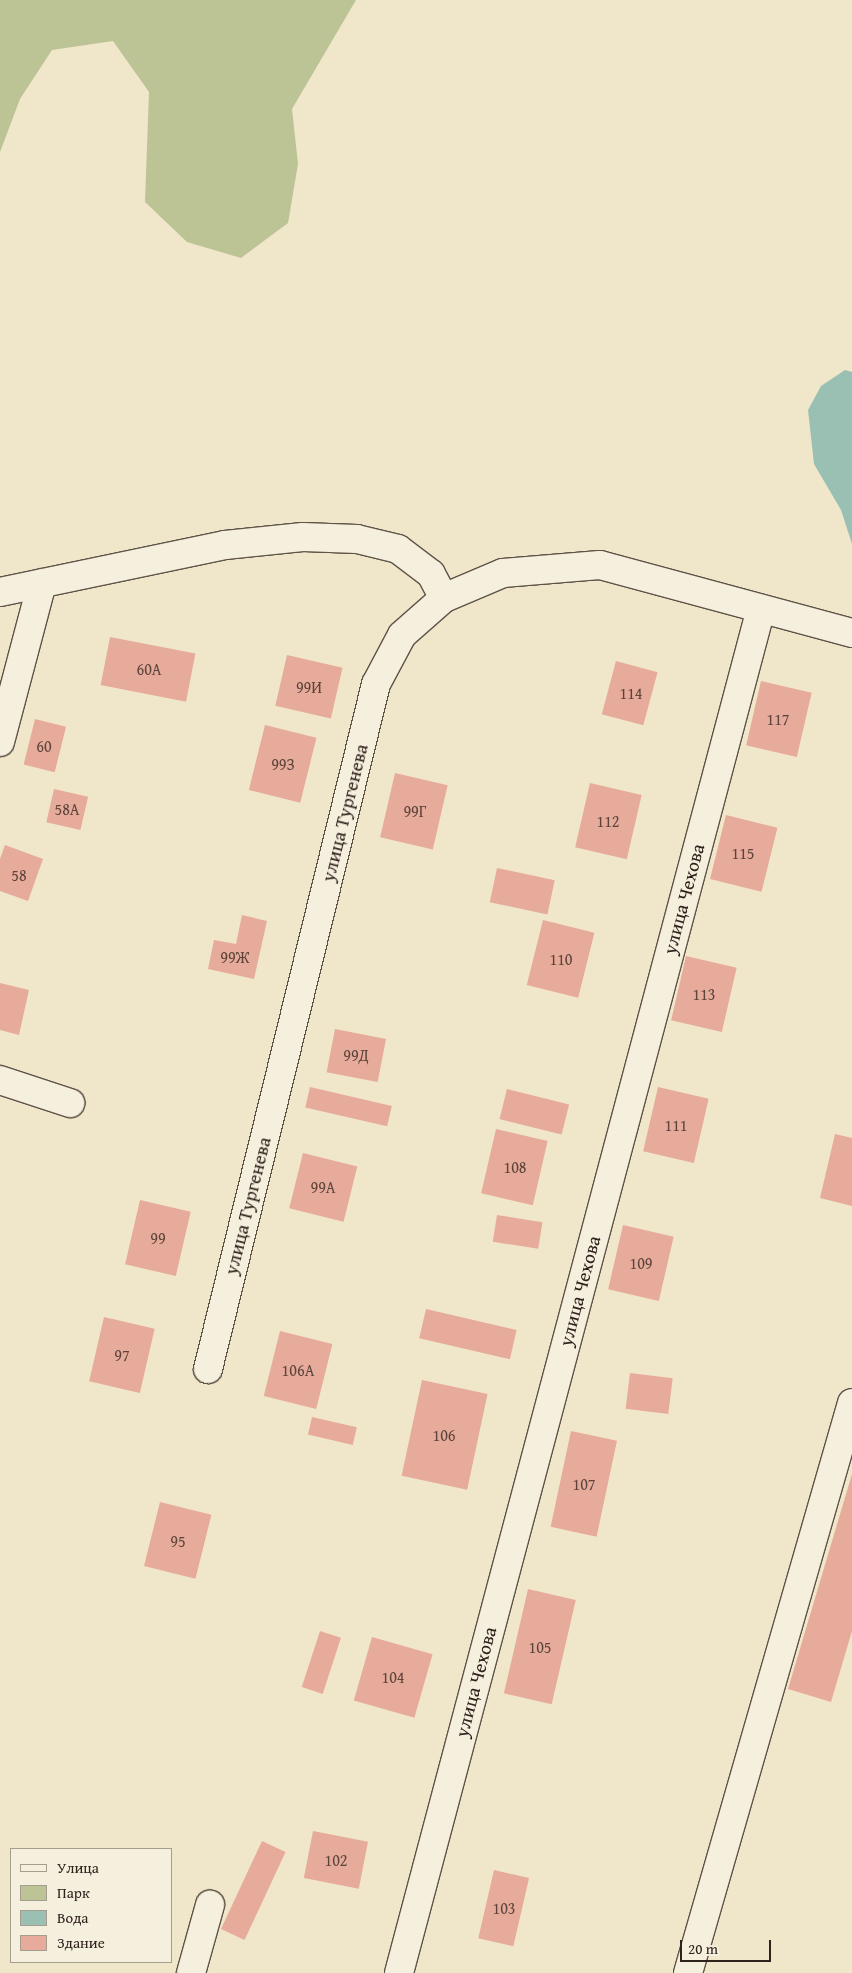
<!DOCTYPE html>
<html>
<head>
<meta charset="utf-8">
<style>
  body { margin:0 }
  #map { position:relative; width:852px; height:1973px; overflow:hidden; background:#f0e6ca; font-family:"Gentium Book Plus",serif }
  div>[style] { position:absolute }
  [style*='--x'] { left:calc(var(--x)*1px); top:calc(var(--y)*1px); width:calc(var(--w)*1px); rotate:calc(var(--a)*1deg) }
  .green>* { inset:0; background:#bcc495 }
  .water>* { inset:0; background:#9ac0b4 }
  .building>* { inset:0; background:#e7ab9b; transform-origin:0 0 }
  .roads { filter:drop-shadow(1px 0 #5f5247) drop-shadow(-1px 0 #5f5247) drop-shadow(0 1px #5f5247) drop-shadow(0 -1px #5f5247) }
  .street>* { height:28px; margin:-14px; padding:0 14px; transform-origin:14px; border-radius:14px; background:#f5efdd }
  span { translate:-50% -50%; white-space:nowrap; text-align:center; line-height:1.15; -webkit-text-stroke:4.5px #f5efdd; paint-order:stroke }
  .number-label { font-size:16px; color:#5d443b }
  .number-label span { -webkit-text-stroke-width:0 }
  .street-label { font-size:19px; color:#2f211b }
  .legend { position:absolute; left:10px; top:1848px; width:162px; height:115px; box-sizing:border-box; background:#f5efdd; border:1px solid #a69d8f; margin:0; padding:6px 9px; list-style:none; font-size:15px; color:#2f211b }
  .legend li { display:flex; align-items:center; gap:10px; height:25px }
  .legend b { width:25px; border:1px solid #a69d8f }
  .scale { position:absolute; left:680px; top:1940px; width:91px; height:22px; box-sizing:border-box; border:2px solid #2f211b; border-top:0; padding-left:6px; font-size:15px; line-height:18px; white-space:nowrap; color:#2f211b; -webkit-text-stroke:4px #f5efdd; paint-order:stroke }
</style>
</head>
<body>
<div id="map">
  <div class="green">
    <i style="clip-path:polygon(0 0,356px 0,292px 109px,298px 164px,288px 223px,241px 258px,187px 242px,145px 202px,149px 92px,113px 41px,52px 50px,20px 99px,0 152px)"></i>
  </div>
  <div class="water">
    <i style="clip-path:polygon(845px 370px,852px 372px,852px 544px,841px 510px,814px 464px,808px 410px,821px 386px)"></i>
  </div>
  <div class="building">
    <i style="left:110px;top:637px;width:87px;height:49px;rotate:11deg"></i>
    <i style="left:287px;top:655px;width:57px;height:52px;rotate:13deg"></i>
    <i style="left:616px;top:661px;width:43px;height:55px;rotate:15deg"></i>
    <i style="left:761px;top:681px;width:52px;height:66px;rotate:13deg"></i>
    <i style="left:35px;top:719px;width:32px;height:47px;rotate:14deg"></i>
    <i style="left:265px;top:725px;width:53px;height:67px;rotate:14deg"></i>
    <i style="left:395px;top:773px;width:54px;height:66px;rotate:13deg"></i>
    <i style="left:590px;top:783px;width:53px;height:66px;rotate:13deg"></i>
    <i style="left:54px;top:789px;width:35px;height:34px;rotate:13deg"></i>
    <i style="left:726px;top:815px;width:53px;height:66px;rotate:14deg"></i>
    <i style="clip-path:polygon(5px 845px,43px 859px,28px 901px,0 891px,0 859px)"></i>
    <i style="left:497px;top:868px;width:59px;height:35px;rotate:12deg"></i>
    <i style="clip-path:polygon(242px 915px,267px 921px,254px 979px,208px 969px,214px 940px,236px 944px)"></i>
    <i style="left:543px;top:920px;width:53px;height:67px;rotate:14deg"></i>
    <i style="left:686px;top:956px;width:52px;height:66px;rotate:13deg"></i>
    <i style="clip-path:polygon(0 983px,29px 990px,19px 1035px,0 1030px)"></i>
    <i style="left:335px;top:1029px;width:52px;height:44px;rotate:11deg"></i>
    <i style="left:310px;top:1087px;width:84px;height:21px;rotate:13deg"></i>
    <i style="left:658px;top:1087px;width:52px;height:66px;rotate:13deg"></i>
    <i style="left:507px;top:1089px;width:64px;height:31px;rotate:14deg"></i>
    <i style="left:496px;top:1129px;width:53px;height:66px;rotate:13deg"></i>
    <i style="clip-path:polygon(835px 1134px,852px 1138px,852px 1206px,820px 1198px)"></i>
    <i style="left:303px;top:1153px;width:56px;height:57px;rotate:14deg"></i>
    <i style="left:140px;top:1200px;width:52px;height:66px;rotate:13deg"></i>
    <i style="left:497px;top:1215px;width:46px;height:27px;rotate:9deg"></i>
    <i style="left:623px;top:1225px;width:52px;height:66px;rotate:13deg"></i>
    <i style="left:426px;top:1309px;width:93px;height:30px;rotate:13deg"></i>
    <i style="left:104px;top:1317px;width:52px;height:66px;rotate:13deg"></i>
    <i style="left:280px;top:1331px;width:54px;height:67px;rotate:14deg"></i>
    <i style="left:630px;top:1373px;width:43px;height:36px;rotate:7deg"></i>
    <i style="left:422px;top:1380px;width:67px;height:98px;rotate:12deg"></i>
    <i style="left:312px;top:1417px;width:46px;height:18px;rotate:13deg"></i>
    <i style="left:571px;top:1431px;width:47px;height:98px;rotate:12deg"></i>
    <i style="clip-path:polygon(852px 1474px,852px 1631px,831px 1702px,788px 1689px)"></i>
    <i style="left:160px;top:1502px;width:53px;height:66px;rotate:14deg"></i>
    <i style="left:528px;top:1589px;width:49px;height:107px;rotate:13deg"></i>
    <i style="left:320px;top:1631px;width:22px;height:59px;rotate:18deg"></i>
    <i style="left:372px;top:1637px;width:63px;height:66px;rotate:16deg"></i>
    <i style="left:313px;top:1831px;width:56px;height:48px;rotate:11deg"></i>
    <i style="left:262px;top:1841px;width:26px;height:97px;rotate:25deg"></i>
    <i style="left:494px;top:1870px;width:36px;height:70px;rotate:13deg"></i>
  </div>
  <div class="roads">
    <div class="street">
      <i style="--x:0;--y:592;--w:230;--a:-11.8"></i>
      <i style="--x:225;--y:545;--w:78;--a:-5.9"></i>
      <i style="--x:303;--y:537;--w:54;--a:2.1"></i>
      <i style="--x:357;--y:539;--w:42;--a:13.7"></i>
      <i style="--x:398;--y:549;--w:41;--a:37.1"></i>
      <i style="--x:431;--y:574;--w:27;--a:62"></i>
      <i style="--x:0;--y:742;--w:164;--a:-75.2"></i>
      <i style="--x:0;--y:1080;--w:74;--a:18.2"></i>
      <i style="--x:208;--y:1369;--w:705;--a:-76.22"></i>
      <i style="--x:376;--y:684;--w:55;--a:-62"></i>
      <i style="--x:402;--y:635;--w:56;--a:-41.4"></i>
      <i style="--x:444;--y:598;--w:64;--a:-23"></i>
      <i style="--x:503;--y:573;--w:97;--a:-4.7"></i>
      <i style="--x:600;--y:565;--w:261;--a:15.1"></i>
      <i style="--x:191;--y:1973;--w:71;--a:-74.4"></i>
      <i style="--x:399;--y:1973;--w:1411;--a:-75.14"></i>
      <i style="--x:688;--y:1973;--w:593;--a:-73.95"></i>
    </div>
  </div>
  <div class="number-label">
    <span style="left:149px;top:669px">60А</span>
    <span style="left:309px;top:687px">99И</span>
    <span style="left:631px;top:693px">114</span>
    <span style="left:778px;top:719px">117</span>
    <span style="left:44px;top:746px">60</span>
    <span style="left:283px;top:764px">99З</span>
    <span style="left:67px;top:809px">58А</span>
    <span style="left:415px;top:811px">99Г</span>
    <span style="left:608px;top:821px">112</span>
    <span style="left:743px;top:853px">115</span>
    <span style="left:19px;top:875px">58</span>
    <span style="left:235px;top:957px">99Ж</span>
    <span style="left:561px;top:959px">110</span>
    <span style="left:704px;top:994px">113</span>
    <span style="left:356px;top:1055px">99Д</span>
    <span style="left:676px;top:1125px">111</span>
    <span style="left:515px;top:1167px">108</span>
    <span style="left:323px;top:1187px">99А</span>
    <span style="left:158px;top:1238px">99</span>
    <span style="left:641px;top:1263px">109</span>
    <span style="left:122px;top:1355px">97</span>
    <span style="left:298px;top:1370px">106А</span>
    <span style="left:444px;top:1435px">106</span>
    <span style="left:584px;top:1484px">107</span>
    <span style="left:178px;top:1541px">95</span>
    <span style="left:540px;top:1647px">105</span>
    <span style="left:393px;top:1677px">104</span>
    <span style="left:336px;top:1860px">102</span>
    <span style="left:504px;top:1908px">103</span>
  </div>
  <div class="street-label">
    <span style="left:345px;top:813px;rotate:-76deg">улица Тургенева</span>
    <span style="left:684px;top:899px;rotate:-75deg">улица Чехова</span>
    <span style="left:248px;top:1206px;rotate:-76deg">улица Тургенева</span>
    <span style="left:580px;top:1291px;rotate:-75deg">улица Чехова</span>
    <span style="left:476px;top:1682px;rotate:-75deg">улица Чехова</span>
  </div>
  <ul class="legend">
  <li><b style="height:6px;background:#f5efdd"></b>Улица</li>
  <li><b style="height:14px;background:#bcc495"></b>Парк</li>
  <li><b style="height:14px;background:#9ac0b4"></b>Вода</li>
  <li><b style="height:14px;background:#e7ab9b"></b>Здание</li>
  </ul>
  <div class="scale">20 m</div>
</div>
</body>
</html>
